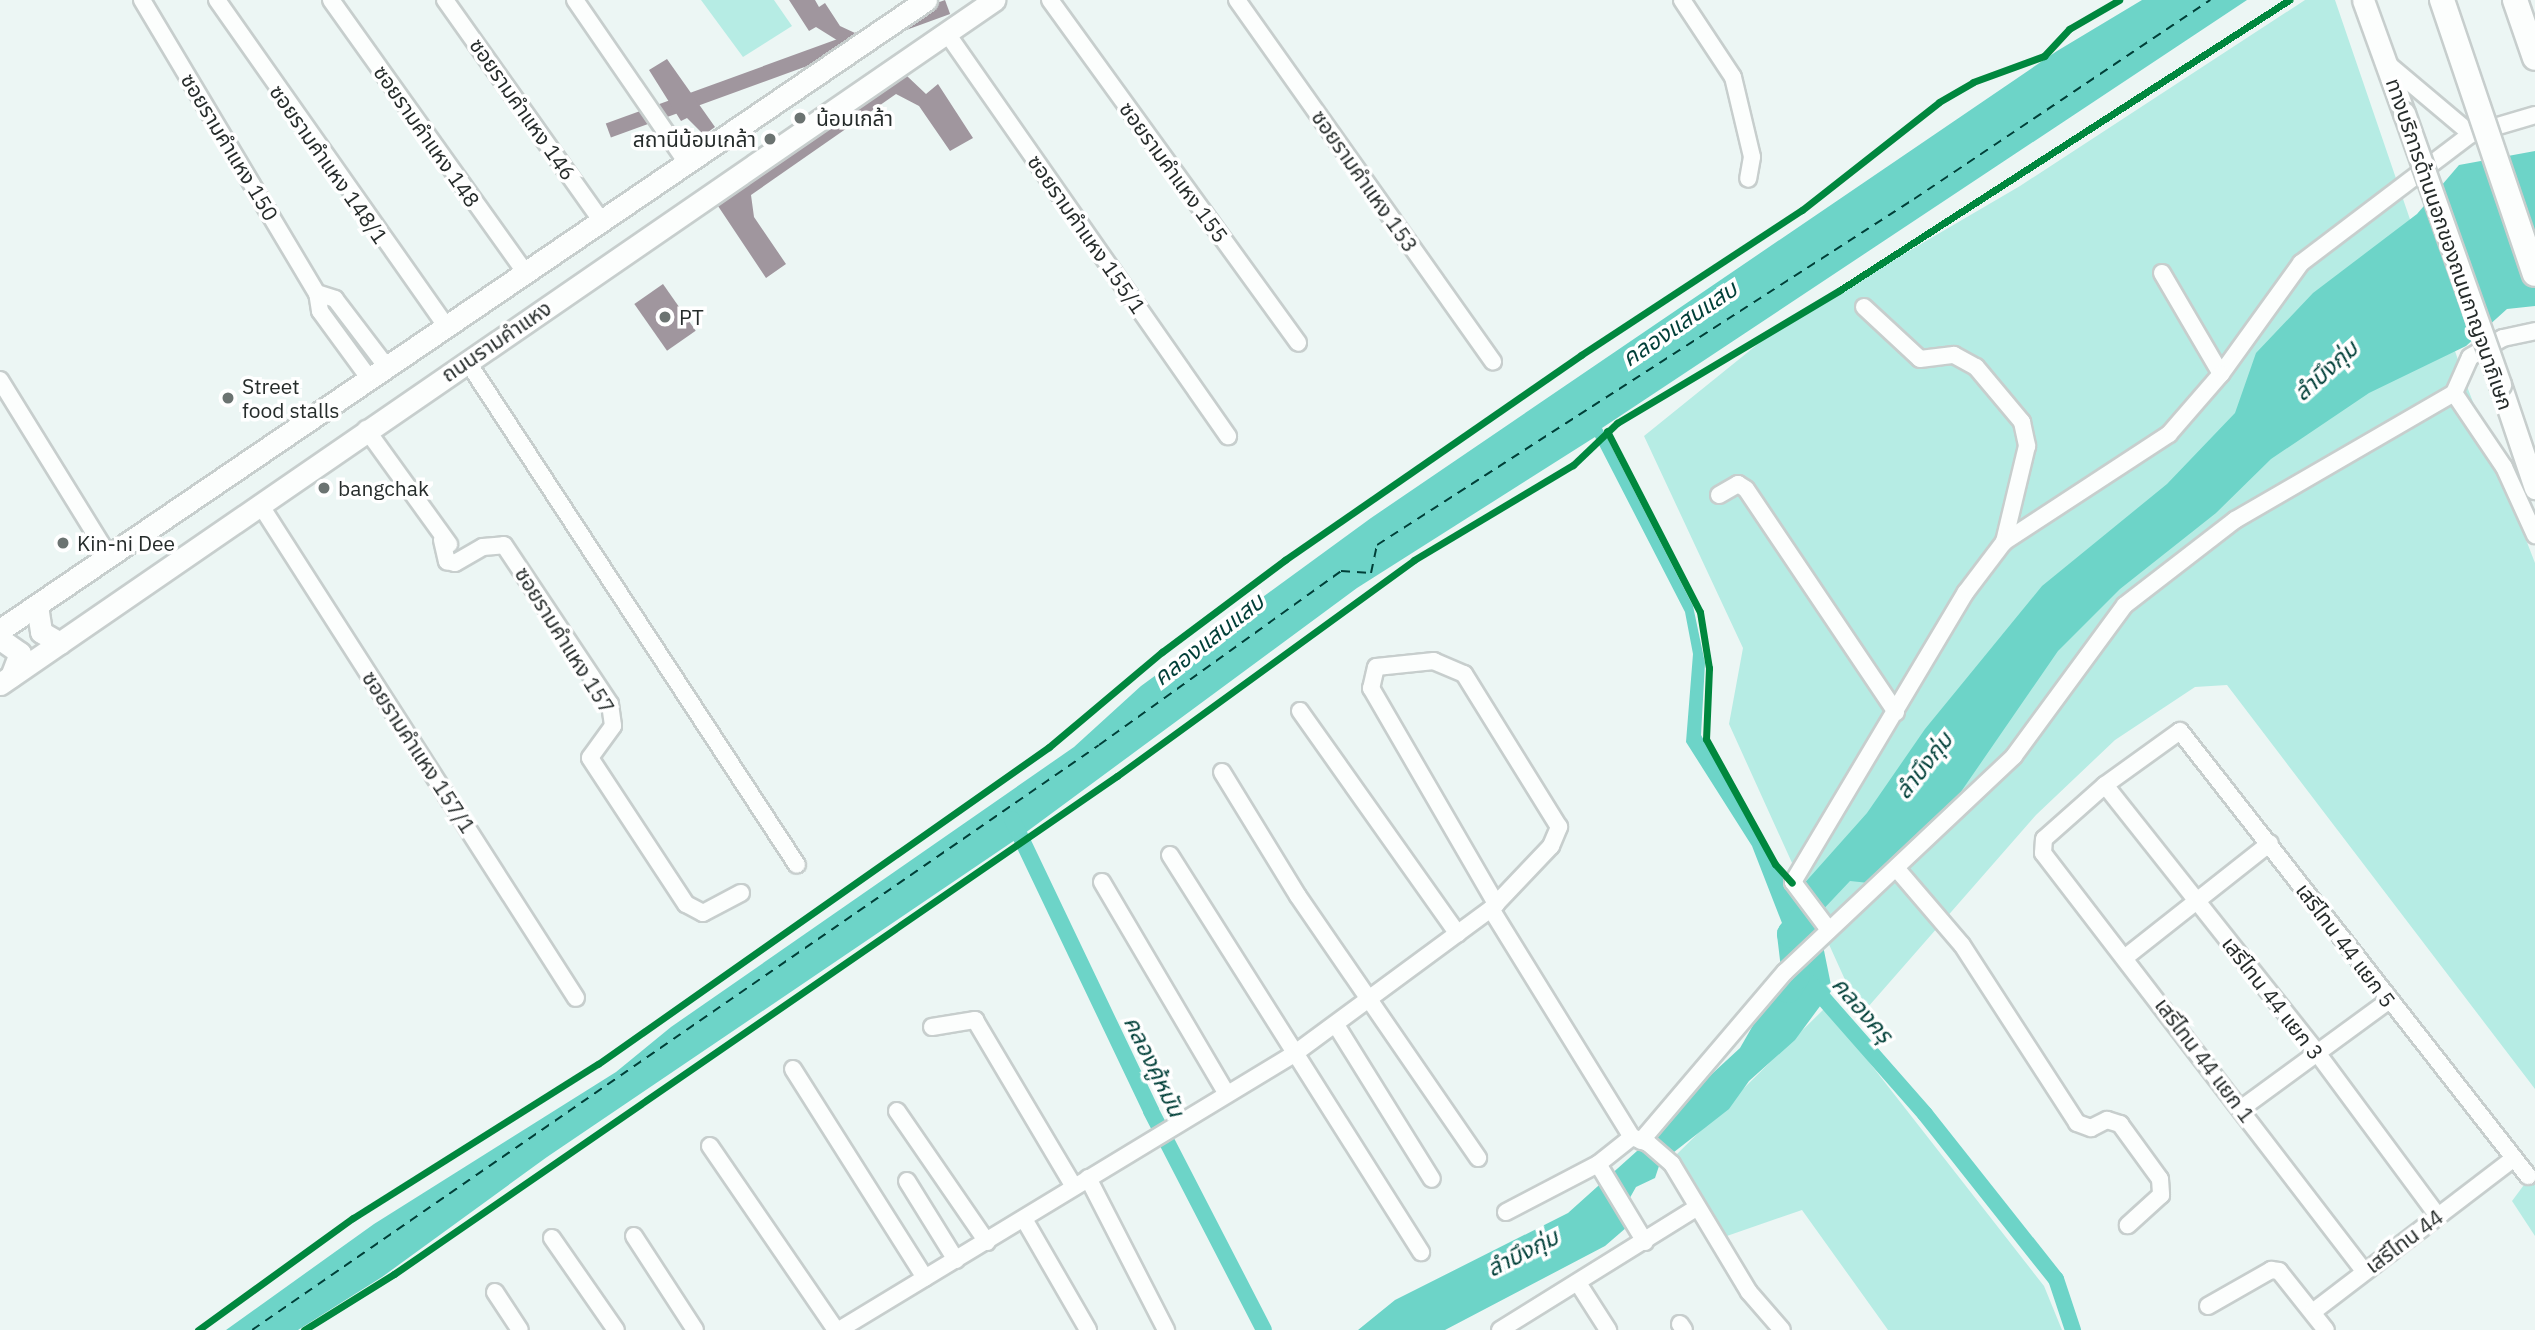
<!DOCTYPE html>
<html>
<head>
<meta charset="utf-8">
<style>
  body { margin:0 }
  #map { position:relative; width:2535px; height:1330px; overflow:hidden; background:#ecf6f4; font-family:"IBM Plex Sans","Noto Sans Thai",sans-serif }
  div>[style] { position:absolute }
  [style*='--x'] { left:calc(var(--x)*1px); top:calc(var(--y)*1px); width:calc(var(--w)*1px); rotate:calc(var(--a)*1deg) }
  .green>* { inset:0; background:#b6ece4 }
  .water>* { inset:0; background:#6dd4c8 }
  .canal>* { height:16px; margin:-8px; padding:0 8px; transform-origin:8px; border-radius:8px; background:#6dd4c8 }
  .river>* { height:28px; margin:-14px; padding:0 14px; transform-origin:14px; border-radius:14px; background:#6dd4c8 }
  .ferry>* { height:2px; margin-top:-1px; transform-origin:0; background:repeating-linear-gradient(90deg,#003f38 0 9px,transparent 0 16px) }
  .building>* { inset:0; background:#a0969e; transform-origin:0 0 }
  .roads { filter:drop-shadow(2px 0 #c7cecd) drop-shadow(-2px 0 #c7cecd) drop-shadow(0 2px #c7cecd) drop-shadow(0 -2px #c7cecd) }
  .minor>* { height:16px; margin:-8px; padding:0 8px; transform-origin:8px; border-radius:8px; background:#fcfefd }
  .major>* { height:21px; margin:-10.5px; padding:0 10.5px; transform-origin:10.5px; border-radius:10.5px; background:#fcfefd }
  .highway>* { height:24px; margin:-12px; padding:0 12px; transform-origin:12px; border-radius:12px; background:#fcfefd }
  .bridges { filter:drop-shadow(2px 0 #c7cecd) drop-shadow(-2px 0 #c7cecd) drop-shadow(0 2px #c7cecd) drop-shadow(0 -2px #c7cecd) }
  .major-bridge>* { height:21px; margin:-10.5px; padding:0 10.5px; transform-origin:10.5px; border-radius:10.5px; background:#fcfefd }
  .highway-bridge>* { height:24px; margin:-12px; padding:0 12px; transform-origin:12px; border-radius:12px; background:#fcfefd }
  .cycleway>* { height:7px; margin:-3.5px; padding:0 3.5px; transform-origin:3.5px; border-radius:3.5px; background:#00873e }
  .dots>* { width:19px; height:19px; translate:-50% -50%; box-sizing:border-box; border:4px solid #fff; border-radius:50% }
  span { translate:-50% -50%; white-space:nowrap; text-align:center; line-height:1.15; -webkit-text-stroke:7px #fff; paint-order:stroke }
  .street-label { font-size:21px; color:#262c2b }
  .poi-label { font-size:21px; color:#262c2b }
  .left { translate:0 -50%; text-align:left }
  .right { translate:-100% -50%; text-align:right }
  .water-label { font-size:23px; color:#003f38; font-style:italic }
</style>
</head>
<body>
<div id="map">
  <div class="green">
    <i style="clip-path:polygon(701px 0,774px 0,792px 26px,743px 57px)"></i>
    <i style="clip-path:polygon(2305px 0,2335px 0,2468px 389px,2535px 563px,2535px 1089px,2227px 685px,2195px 687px,2115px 740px,2036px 815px,1861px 1015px,1729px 724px,1743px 648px,1644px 436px,1779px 327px,2020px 186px)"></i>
    <i style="clip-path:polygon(1826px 1007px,2044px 1286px,2062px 1330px,1888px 1330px,1802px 1210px,1724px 1237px,1675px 1156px)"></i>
    <i style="clip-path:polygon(2535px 1170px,2535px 1236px,2512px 1201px)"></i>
  </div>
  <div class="water">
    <i style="clip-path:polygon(2142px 0,2247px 0,1602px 428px,1693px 606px,1705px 663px,1701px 735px,1793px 896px,1867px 813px,1925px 729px,2042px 586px,2167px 484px,2235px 413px,2256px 353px,2313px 293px,2417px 214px,2459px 165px,2535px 151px,2535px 306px,2507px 309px,2466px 346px,2369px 393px,2271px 459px,2216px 513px,2120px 589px,2058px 651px,1956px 799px,1869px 883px,1850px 881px,1817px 916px,1832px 990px,1795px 1040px,1749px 1081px,1729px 1109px,1660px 1163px,1655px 1178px,1636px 1187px,1623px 1210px,1627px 1227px,1605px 1246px,1445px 1330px,1358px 1330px,1395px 1300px,1568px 1213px,1637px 1151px,1647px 1149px,1648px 1133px,1740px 1048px,1794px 954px,1752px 846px,1686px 742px,1693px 654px,1685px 612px,1595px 437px,1357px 588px,1021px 836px,547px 1157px,382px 1277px,298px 1330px,226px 1330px,374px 1224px,616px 1072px,671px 1027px,1074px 747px,1141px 686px,1371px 518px,2057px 51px)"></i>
  </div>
  <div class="canal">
    <i style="--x:1012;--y:819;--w:323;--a:64.5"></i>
    <i style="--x:1151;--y:1111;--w:246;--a:62.7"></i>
    <i style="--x:1810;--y:983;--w:174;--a:48.7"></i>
    <i style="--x:1925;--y:1114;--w:211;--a:51.6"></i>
    <i style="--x:2056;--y:1279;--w:54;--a:71.6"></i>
  </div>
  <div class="river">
    <i style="--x:1788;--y:989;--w:15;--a:-58"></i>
    <i style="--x:1796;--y:976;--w:42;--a:-96.8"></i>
    <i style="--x:1791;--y:934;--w:28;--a:-52"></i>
  </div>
  <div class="ferry">
    <i style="--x:252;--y:1330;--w:1029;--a:-34.63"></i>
    <i style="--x:1099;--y:745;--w:298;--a:-35.7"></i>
    <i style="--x:1341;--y:571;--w:30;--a:4"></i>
    <i style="--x:1371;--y:573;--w:29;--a:-78"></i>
    <i style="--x:1377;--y:545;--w:639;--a:-32.79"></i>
    <i style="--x:1914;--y:199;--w:357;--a:-33.9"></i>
  </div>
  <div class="building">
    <i style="clip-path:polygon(789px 0,815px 0,819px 7px,825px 3px,840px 26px,855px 33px,840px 42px,816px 27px,809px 31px)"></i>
    <i style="left:945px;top:0;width:15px;height:361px;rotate:70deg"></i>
    <i style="clip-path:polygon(667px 59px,715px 127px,704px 135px,687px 118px,681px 121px,649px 70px)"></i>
    <i style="clip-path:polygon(907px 76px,926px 94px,938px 84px,973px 138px,950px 151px,919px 106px,896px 94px,751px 195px,754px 217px,786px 264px,766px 278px,718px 206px)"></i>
    <i style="left:663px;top:284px;width:57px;height:35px;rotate:55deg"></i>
  </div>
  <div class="roads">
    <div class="minor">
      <i style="--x:142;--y:0;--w:341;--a:59.2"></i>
      <i style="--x:217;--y:0;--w:397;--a:54.9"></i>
      <i style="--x:331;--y:0;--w:333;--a:54.5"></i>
      <i style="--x:445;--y:0;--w:268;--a:54.7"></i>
      <i style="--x:575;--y:0;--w:198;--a:55.5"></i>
      <i style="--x:1050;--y:0;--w:423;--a:54.1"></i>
      <i style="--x:1237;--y:0;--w:443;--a:54.7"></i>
      <i style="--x:1682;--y:0;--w:92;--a:56.5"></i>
      <i style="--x:1733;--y:77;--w:82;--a:76.6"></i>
      <i style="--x:1752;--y:157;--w:22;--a:100"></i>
      <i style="--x:946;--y:32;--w:493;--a:55.1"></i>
      <i style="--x:2388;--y:64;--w:109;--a:40.1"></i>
      <i style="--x:2162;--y:273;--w:117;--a:59.7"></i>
      <i style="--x:2221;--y:374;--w:137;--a:-54.2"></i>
      <i style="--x:2301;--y:263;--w:213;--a:-37.2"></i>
      <i style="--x:2471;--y:134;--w:67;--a:-16.5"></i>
      <i style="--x:1864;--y:307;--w:76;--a:42.9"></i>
      <i style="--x:1920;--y:359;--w:34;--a:-7"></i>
      <i style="--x:1954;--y:355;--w:25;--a:29"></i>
      <i style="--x:1976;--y:367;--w:72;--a:50.1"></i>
      <i style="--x:2022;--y:422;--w:25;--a:78"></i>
      <i style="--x:2027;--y:446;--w:99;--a:103.5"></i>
      <i style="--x:467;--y:361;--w:602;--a:56.78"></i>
      <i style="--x:369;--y:378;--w:83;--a:-126.2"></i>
      <i style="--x:320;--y:311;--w:18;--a:-99"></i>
      <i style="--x:317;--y:293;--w:19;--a:18"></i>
      <i style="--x:335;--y:299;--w:84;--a:52.7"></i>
      <i style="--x:0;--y:380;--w:209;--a:58.3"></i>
      <i style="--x:2454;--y:393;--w:89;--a:56"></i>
      <i style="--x:2504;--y:467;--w:75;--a:65.5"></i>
      <i style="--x:366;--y:429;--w:142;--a:54.2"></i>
      <i style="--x:1719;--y:495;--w:22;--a:-30"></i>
      <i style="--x:1738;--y:484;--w:9;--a:32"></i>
      <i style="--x:1746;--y:489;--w:269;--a:56.1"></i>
      <i style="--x:261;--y:506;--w:584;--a:57.37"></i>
      <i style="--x:442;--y:540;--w:22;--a:77"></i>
      <i style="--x:447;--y:561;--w:8;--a:14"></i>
      <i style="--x:455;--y:563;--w:32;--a:-30"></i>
      <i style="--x:483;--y:547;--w:21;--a:-5"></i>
      <i style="--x:504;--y:545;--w:191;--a:56.3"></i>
      <i style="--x:610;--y:704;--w:22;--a:82"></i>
      <i style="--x:613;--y:726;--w:39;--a:126"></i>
      <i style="--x:590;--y:758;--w:175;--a:56.7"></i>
      <i style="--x:686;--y:904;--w:19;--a:28"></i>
      <i style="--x:703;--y:913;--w:43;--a:-27.8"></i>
      <i style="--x:1300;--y:711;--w:273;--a:54.7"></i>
      <i style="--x:1222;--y:772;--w:145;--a:58.5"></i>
      <i style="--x:1298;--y:896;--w:318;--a:55.5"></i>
      <i style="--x:2105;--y:785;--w:343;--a:51.6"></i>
      <i style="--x:2318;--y:1054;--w:200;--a:53.5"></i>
      <i style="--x:1170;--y:855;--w:470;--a:57.7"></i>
      <i style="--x:1896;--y:868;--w:101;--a:49.4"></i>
      <i style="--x:1962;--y:945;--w:212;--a:57.1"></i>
      <i style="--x:2077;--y:1123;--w:15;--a:20"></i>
      <i style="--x:2091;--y:1128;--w:18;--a:-27"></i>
      <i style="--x:2107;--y:1120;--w:14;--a:17"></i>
      <i style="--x:2120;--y:1124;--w:68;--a:54"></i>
      <i style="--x:2160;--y:1179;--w:16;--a:86"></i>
      <i style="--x:2161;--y:1195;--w:45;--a:137.7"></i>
      <i style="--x:1102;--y:882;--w:246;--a:59.5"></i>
      <i style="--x:1491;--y:909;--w:268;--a:58.3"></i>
      <i style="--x:1632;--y:1137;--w:17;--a:21"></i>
      <i style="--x:1648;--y:1143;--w:32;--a:41"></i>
      <i style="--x:1672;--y:1164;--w:149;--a:59"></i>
      <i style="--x:1749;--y:1292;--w:50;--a:49"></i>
      <i style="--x:1829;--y:930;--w:60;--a:-126.9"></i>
      <i style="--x:1793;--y:882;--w:338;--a:-59.2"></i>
      <i style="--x:1966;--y:592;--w:63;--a:-52.8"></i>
      <i style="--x:2004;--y:542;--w:197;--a:-33.2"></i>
      <i style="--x:2169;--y:434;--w:79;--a:-49.1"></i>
      <i style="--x:2127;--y:956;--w:182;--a:-38.3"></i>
      <i style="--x:1336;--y:1025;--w:181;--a:58.1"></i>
      <i style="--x:932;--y:1027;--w:44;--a:-9.2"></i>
      <i style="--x:975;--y:1020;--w:194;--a:59.3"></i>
      <i style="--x:793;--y:1069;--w:247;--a:57.7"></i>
      <i style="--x:2242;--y:1108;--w:181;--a:-36.2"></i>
      <i style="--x:897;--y:1111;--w:159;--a:55.5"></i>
      <i style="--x:1641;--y:1141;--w:222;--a:-49.6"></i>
      <i style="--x:1785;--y:972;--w:315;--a:-43.3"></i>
      <i style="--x:2014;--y:756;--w:187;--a:-53.7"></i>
      <i style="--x:2125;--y:605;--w:139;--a:-37.7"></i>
      <i style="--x:2235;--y:520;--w:253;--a:-30.1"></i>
      <i style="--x:2454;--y:393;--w:39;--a:-66"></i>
      <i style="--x:2470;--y:357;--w:38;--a:-30"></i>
      <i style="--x:2503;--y:338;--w:33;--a:-12"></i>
      <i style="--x:710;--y:1146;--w:223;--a:55.6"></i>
      <i style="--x:1598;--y:1164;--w:91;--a:58.9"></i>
      <i style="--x:1088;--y:1178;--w:171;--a:62.8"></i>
      <i style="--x:907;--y:1181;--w:93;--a:58.2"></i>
      <i style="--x:1506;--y:1212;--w:104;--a:-27.6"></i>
      <i style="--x:1598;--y:1164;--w:43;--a:-38.5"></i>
      <i style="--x:1024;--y:1219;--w:128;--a:60"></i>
      <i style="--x:634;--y:1236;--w:112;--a:57"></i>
      <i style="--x:552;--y:1238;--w:112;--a:55.2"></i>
      <i style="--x:2364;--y:1271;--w:527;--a:-127.52"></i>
      <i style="--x:2043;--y:853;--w:14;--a:-86"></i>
      <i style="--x:2044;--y:839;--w:81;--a:-41.5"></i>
      <i style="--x:2105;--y:785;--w:92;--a:-35.8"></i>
      <i style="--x:2180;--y:731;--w:565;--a:51.97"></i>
      <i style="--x:1578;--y:1283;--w:56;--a:57.4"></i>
      <i style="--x:495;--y:1292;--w:45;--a:56.7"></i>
      <i style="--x:2208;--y:1306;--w:73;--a:-29.7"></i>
      <i style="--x:2271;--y:1270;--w:8;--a:7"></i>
      <i style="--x:2279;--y:1271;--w:75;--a:51.5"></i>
      <i style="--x:2314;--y:1311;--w:250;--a:-37.4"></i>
      <i style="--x:1680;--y:1324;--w:7;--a:56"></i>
      <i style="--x:839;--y:1330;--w:532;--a:-31.24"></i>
      <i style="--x:1294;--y:1054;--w:245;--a:-36.4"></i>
      <i style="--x:1491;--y:909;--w:7;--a:-45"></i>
      <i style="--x:1496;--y:904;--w:80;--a:-46.5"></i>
      <i style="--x:1551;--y:846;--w:21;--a:-67"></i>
      <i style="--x:1559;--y:827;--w:180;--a:-121.8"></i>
      <i style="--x:1464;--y:674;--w:33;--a:-157"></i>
      <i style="--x:1434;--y:661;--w:58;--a:174.1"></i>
      <i style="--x:1376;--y:667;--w:22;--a:103"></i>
      <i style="--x:1371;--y:688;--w:250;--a:59.9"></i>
      <i style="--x:1500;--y:1330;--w:231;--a:-31.9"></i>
    </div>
    <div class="major">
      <i style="--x:2363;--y:0;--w:120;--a:70.1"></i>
      <i style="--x:2500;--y:384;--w:110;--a:71.4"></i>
      <i style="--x:37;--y:606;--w:26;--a:81"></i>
      <i style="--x:41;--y:632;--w:22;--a:30"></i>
      <i style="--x:0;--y:630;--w:1120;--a:-34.23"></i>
      <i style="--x:0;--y:639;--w:24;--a:35"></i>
      <i style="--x:20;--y:653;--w:25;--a:111"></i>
      <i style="--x:0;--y:684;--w:1207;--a:-34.53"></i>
    </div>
    <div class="highway">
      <i style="--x:2515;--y:0;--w:61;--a:71"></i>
    </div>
  </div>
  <div class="bridges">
    <div class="major-bridge">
      <i style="--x:2404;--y:113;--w:288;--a:70.5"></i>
    </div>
    <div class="highway-bridge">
      <i style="--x:2442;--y:0;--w:289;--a:71.3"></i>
    </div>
  </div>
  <div class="cycleway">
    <i style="--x:1607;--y:431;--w:203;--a:62.8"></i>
    <i style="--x:1700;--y:612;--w:57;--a:80.9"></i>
    <i style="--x:1709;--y:668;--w:71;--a:92.4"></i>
    <i style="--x:1706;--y:739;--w:143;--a:61.1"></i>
    <i style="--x:1775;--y:864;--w:25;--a:48"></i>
    <i style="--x:198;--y:1330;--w:191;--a:-35.9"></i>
    <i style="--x:353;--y:1218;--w:289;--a:-32.2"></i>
    <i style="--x:598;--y:1064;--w:551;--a:-35.1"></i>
    <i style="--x:1049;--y:747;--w:148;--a:-40.1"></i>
    <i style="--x:1162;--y:652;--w:154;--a:-36.8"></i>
    <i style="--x:1285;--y:560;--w:360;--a:-34.7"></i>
    <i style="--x:1581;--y:355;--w:264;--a:-33.3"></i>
    <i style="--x:1802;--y:210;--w:174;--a:-38.2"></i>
    <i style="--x:1939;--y:102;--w:39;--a:-30"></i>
    <i style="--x:1973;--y:82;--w:76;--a:-20.1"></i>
    <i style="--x:2044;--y:56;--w:37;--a:-47"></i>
    <i style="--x:2069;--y:29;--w:58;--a:-30.1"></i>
    <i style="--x:304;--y:1330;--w:106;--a:-31.9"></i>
    <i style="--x:394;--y:1274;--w:878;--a:-34.56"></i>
    <i style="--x:1117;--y:776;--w:367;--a:-36"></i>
    <i style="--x:1414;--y:560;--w:185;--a:-30.9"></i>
    <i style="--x:1573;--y:465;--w:61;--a:-43.7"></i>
    <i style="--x:1617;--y:423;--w:260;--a:-30.8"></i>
    <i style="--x:1840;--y:290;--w:535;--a:-32.86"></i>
  </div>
  <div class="dots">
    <i style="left:800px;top:118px;background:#6b7371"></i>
    <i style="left:770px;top:139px;background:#6b7371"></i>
    <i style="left:665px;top:317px;background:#6b7371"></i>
    <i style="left:228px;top:398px;background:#6b7371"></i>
    <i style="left:324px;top:488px;background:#6b7371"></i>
    <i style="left:63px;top:543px;background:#6b7371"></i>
  </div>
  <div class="street-label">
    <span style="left:523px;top:109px;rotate:55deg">ซอยรามคำแหง 146</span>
    <span style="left:427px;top:136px;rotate:55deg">ซอยรามคำแหง 148</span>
    <span style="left:230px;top:147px;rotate:59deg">ซอยรามคำแหง 150</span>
    <span style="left:329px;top:164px;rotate:55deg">ซอยรามคำแหง 148/1</span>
    <span style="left:1174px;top:172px;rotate:54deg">ซอยรามคำแหง 155</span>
    <span style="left:1365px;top:181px;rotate:55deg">ซอยรามคำแหง 153</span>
    <span style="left:1087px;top:234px;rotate:55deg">ซอยรามคำแหง 155/1</span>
    <span style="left:2450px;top:244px;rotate:71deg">ทางบริการด้านนอกของถนนกาญจนาภิเษก</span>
    <span style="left:496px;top:341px;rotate:-34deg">ถนนรามคำแหง</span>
    <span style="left:565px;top:640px;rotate:58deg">ซอยรามคำแหง 157</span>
    <span style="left:419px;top:752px;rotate:57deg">ซอยรามคำแหง 157/1</span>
    <span style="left:2346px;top:945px;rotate:53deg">เสรีไทน 44 แยก 5</span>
    <span style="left:2273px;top:998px;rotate:52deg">เสรีไทน 44 แยก 3</span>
    <span style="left:2205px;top:1060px;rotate:53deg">เสรีไทน 44 แยก 1</span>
    <span style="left:2404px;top:1241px;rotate:-37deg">เสรีไทน 44</span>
  </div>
  <div class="poi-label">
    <span class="left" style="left:816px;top:118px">น้อมเกล้า</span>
    <span class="right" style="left:756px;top:139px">สถานีน้อมเกล้า</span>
    <span class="left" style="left:679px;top:317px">PT</span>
    <span class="left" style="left:242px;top:398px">Street<br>food stalls</span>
    <span class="left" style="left:338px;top:488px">bangchak</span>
    <span class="left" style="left:77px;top:543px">Kin-ni Dee</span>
  </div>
  <div class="water-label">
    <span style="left:1679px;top:323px;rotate:-34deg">คลองแสนแสบ</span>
    <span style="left:2325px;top:370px;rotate:-42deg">ลำบึงกุ่ม</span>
    <span style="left:1208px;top:639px;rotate:-38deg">คลองแสนแสบ</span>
    <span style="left:1923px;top:765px;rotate:-52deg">ลำบึงกุ่ม</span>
    <span style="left:1863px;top:1009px;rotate:49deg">คลองครุ</span>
    <span style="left:1155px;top:1066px;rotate:64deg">คลองคู้หมัน</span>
    <span style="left:1522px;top:1252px;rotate:-27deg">ลำบึงกุ่ม</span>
  </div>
</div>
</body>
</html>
